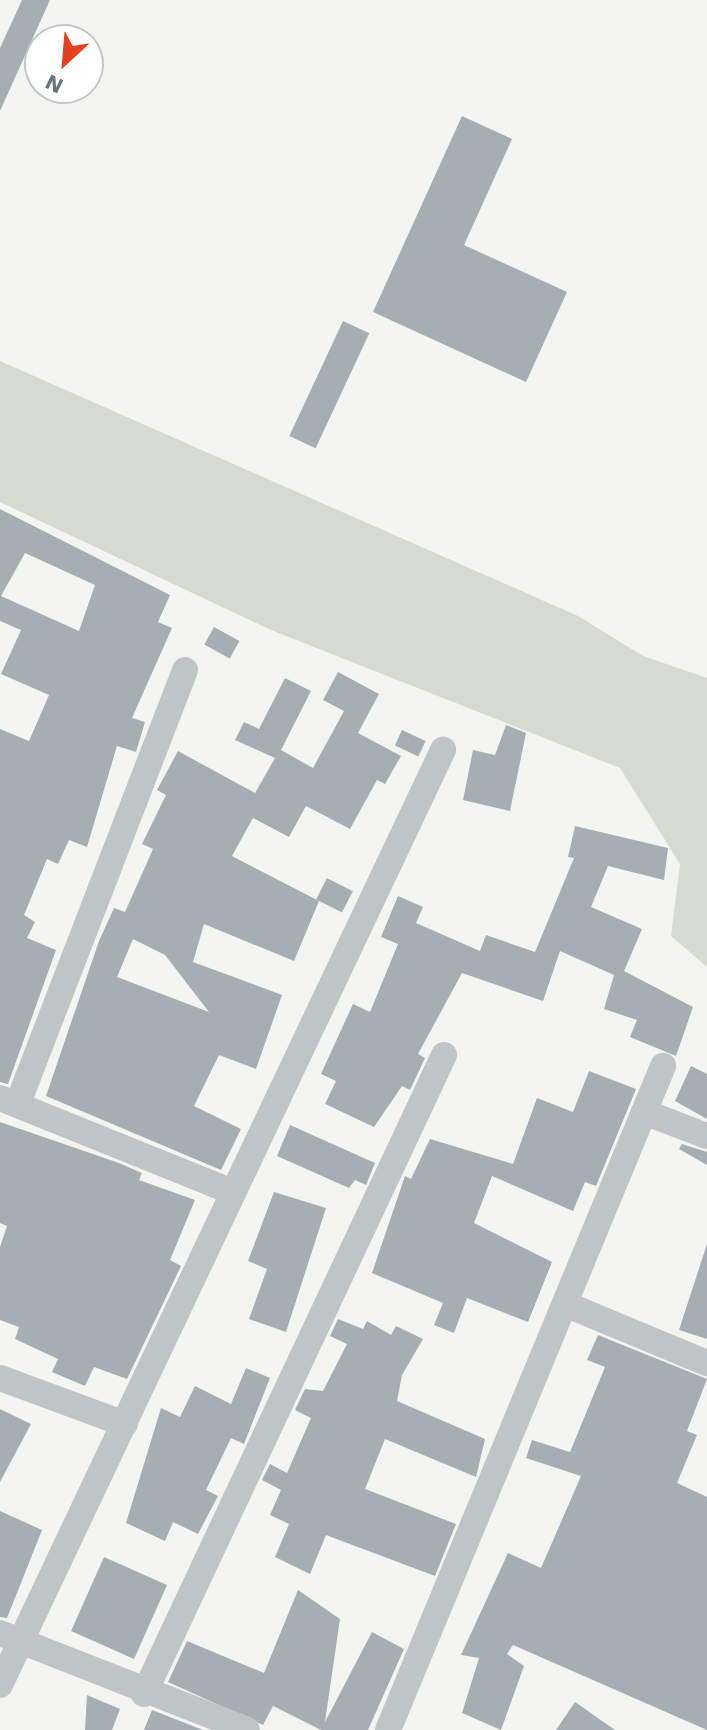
<!DOCTYPE html>
<html>
<head>
<meta charset="utf-8">
<style>
  body { margin:0 }
  #map { position:relative; width:707px; height:1730px; overflow:hidden; background:#f4f4f0; font-family:"Work Sans",sans-serif }
  div>[style] { position:absolute }
  [style*='--x'] { left:calc(var(--x)*1px); top:calc(var(--y)*1px); width:calc(var(--w)*1px); rotate:calc(var(--a)*1deg) }
  .green>* { inset:0; background:#d5dbd1 }
  .building>* { inset:0; background:#a5afb3; transform-origin:0 0 }
  .street>* { height:26px; margin:-13px; padding:0 13px; transform-origin:13px; border-radius:13px; background:#bfc4c6 }
  span { translate:-50% -50%; white-space:nowrap; text-align:center; line-height:1.15; -webkit-text-stroke:8px #fff; paint-order:stroke }
  .north { position:absolute; left:24px; top:24px; width:80px; height:80px; box-sizing:border-box; background:#fff; border:2px solid #c1c8cd; border-radius:50%; rotate:206deg; font-size:22px; font-weight:700; line-height:32px; text-align:center; color:#637681 }
  .north::after { content:''; display:block; margin:auto; width:28px; height:36px; background:#e44020; clip-path:polygon(50% 0,100% 100%,50% 72%,0 100%) }
</style>
</head>
<body>
<div id="map">
  <div class="green">
    <i style="clip-path:polygon(0 361px,578px 616px,643px 656px,707px 678px,707px 967px,671px 936px,680px 864px,620px 768px,271px 630px,0 502px)"></i>
  </div>
  <div class="building">
    <i style="clip-path:polygon(22px 0,50px 0,0 111px,0 48px)"></i>
    <i style="clip-path:polygon(462px 116px,512px 139px,464px 245px,567px 292px,526px 382px,373px 312px)"></i>
    <i style="left:343px;top:321px;width:29px;height:127px;rotate:25deg"></i>
    <i style="clip-path:polygon(evenodd,0 509px,170px 595px,158px 622px,172px 628px,132px 718px,145px 722px,136px 752px,117px 746px,87px 847px,69px 840px,58px 864px,47px 859px,24px 915px,35px 922px,27px 938px,56px 950px,8px 1084px,0 1082px,0 729px,29px 741px,49px 695px,1px 674px,21px 630px,0 621px,0 509px,25px 553px,95px 585px,79px 631px,1px 596px,25px 553px)"></i>
    <i style="left:214px;top:627px;width:29px;height:20px;rotate:29deg"></i>
    <i style="clip-path:polygon(evenodd,338px 672px,379px 694px,358px 733px,401px 756px,385px 784px,377px 780px,350px 829px,306px 806px,289px 837px,253px 818px,232px 856px,319px 901px,294px 961px,204px 924px,193px 962px,282px 995px,256px 1069px,219px 1055px,194px 1106px,241px 1129px,221px 1170px,46px 1096px,99px 941px,114px 908px,125px 912px,153px 849px,142px 844px,166px 795px,157px 790px,178px 751px,255px 793px,275px 758px,235px 740px,244px 722px,259px 729px,285px 678px,311px 691px,281px 750px,313px 768px,344px 711px,323px 700px,338px 672px,133px 939px,165px 955px,209px 1012px,117px 977px,133px 939px)"></i>
    <i style="clip-path:polygon(506px 725px,526px 733px,510px 811px,463px 800px,473px 750px,495px 755px)"></i>
    <i style="left:402px;top:730px;width:26px;height:17px;rotate:25deg"></i>
    <i style="clip-path:polygon(575px 826px,668px 848px,664px 880px,608px 866px,591px 907px,642px 929px,624px 971px,693px 1007px,676px 1056px,630px 1037px,637px 1020px,604px 1009px,614px 975px,560px 951px,543px 1001px,462px 973px,418px 1054px,425px 1058px,410px 1090px,402px 1086px,374px 1127px,325px 1104px,336px 1081px,321px 1074px,353px 1004px,370px 1012px,398px 944px,381px 937px,398px 896px,423px 907px,416px 923px,480px 951px,486px 935px,535px 952px,574px 858px,568px 857px)"></i>
    <i style="left:327px;top:878px;width:29px;height:24px;rotate:27deg"></i>
    <i style="clip-path:polygon(691px 1066px,707px 1074px,707px 1119px,675px 1101px)"></i>
    <i style="clip-path:polygon(589px 1071px,636px 1089px,596px 1186px,585px 1182px,573px 1211px,492px 1176px,474px 1223px,552px 1262px,528px 1322px,467px 1298px,454px 1333px,434px 1325px,443px 1303px,372px 1273px,405px 1176px,411px 1179px,430px 1139px,513px 1164px,537px 1098px,573px 1112px)"></i>
    <i style="clip-path:polygon(0 1122px,119px 1163px,142px 1173px,139px 1180px,195px 1200px,170px 1260px,181px 1266px,127px 1379px,94px 1367px,85px 1386px,52px 1372px,58px 1359px,15px 1339px,19px 1327px,0 1320px,0 1247px,7px 1226px,0 1223px)"></i>
    <i style="clip-path:polygon(290px 1125px,375px 1163px,366px 1185px,355px 1180px,349px 1188px,277px 1156px)"></i>
    <i style="clip-path:polygon(682px 1144px,707px 1152px,707px 1165px,679px 1149px)"></i>
    <i style="clip-path:polygon(274px 1192px,326px 1208px,286px 1332px,249px 1319px,267px 1269px,248px 1261px)"></i>
    <i style="clip-path:polygon(707px 1244px,707px 1339px,679px 1330px)"></i>
    <i style="clip-path:polygon(338px 1319px,363px 1329px,367px 1321px,391px 1335px,396px 1326px,423px 1339px,402px 1375px,397px 1401px,485px 1439px,476px 1477px,385px 1439px,365px 1489px,456px 1524px,435px 1576px,326px 1535px,310px 1574px,275px 1557px,289px 1524px,270px 1515px,281px 1490px,262px 1480px,270px 1464px,287px 1473px,311px 1418px,295px 1410px,305px 1389px,323px 1391px,347px 1344px,330px 1336px)"></i>
    <i style="clip-path:polygon(598px 1335px,707px 1379px,687px 1431px,697px 1435px,677px 1483px,707px 1497px,707px 1730px,513px 1645px,507px 1654px,524px 1666px,501px 1730px,462px 1713px,479px 1658px,461px 1655px,508px 1553px,541px 1568px,581px 1476px,526px 1458px,532px 1440px,570px 1452px,605px 1367px,587px 1360px)"></i>
    <i style="clip-path:polygon(246px 1368px,270px 1378px,244px 1444px,231px 1438px,206px 1490px,218px 1496px,198px 1534px,173px 1522px,165px 1541px,126px 1523px,161px 1408px,180px 1417px,195px 1386px,231px 1404px)"></i>
    <i style="clip-path:polygon(0 1409px,31px 1424px,0 1482px)"></i>
    <i style="clip-path:polygon(0 1511px,42px 1530px,7px 1618px,0 1617px)"></i>
    <i style="left:104px;top:1557px;width:69px;height:81px;rotate:24deg"></i>
    <i style="clip-path:polygon(298px 1590px,340px 1619px,325px 1722px,372px 1632px,404px 1649px,368px 1730px,321px 1730px,273px 1706px,263px 1725px,168px 1682px,187px 1641px,264px 1673px)"></i>
    <i style="clip-path:polygon(87px 1695px,120px 1709px,112px 1730px,85px 1730px)"></i>
    <i style="clip-path:polygon(575px 1702px,615px 1730px,556px 1730px)"></i>
    <i style="clip-path:polygon(152px 1710px,203px 1730px,144px 1730px)"></i>
  </div>
  <div class="street">
    <i style="--x:0;--y:1098;--w:251;--a:22"></i>
    <i style="--x:18;--y:1103;--w:464;--a:-68.9"></i>
    <i style="--x:644;--y:1112;--w:67;--a:20.9"></i>
    <i style="--x:565;--y:1304;--w:154;--a:22.6"></i>
    <i style="--x:0;--y:1378;--w:133;--a:20.2"></i>
    <i style="--x:0;--y:1633;--w:265;--a:21.4"></i>
    <i style="--x:0;--y:1685;--w:1035;--a:-64.65"></i>
    <i style="--x:144;--y:1694;--w:706;--a:-64.85"></i>
    <i style="--x:388;--y:1730;--w:719;--a:-67.5"></i>
  </div>
  <div class="north">N</div>
</div>
</body>
</html>
